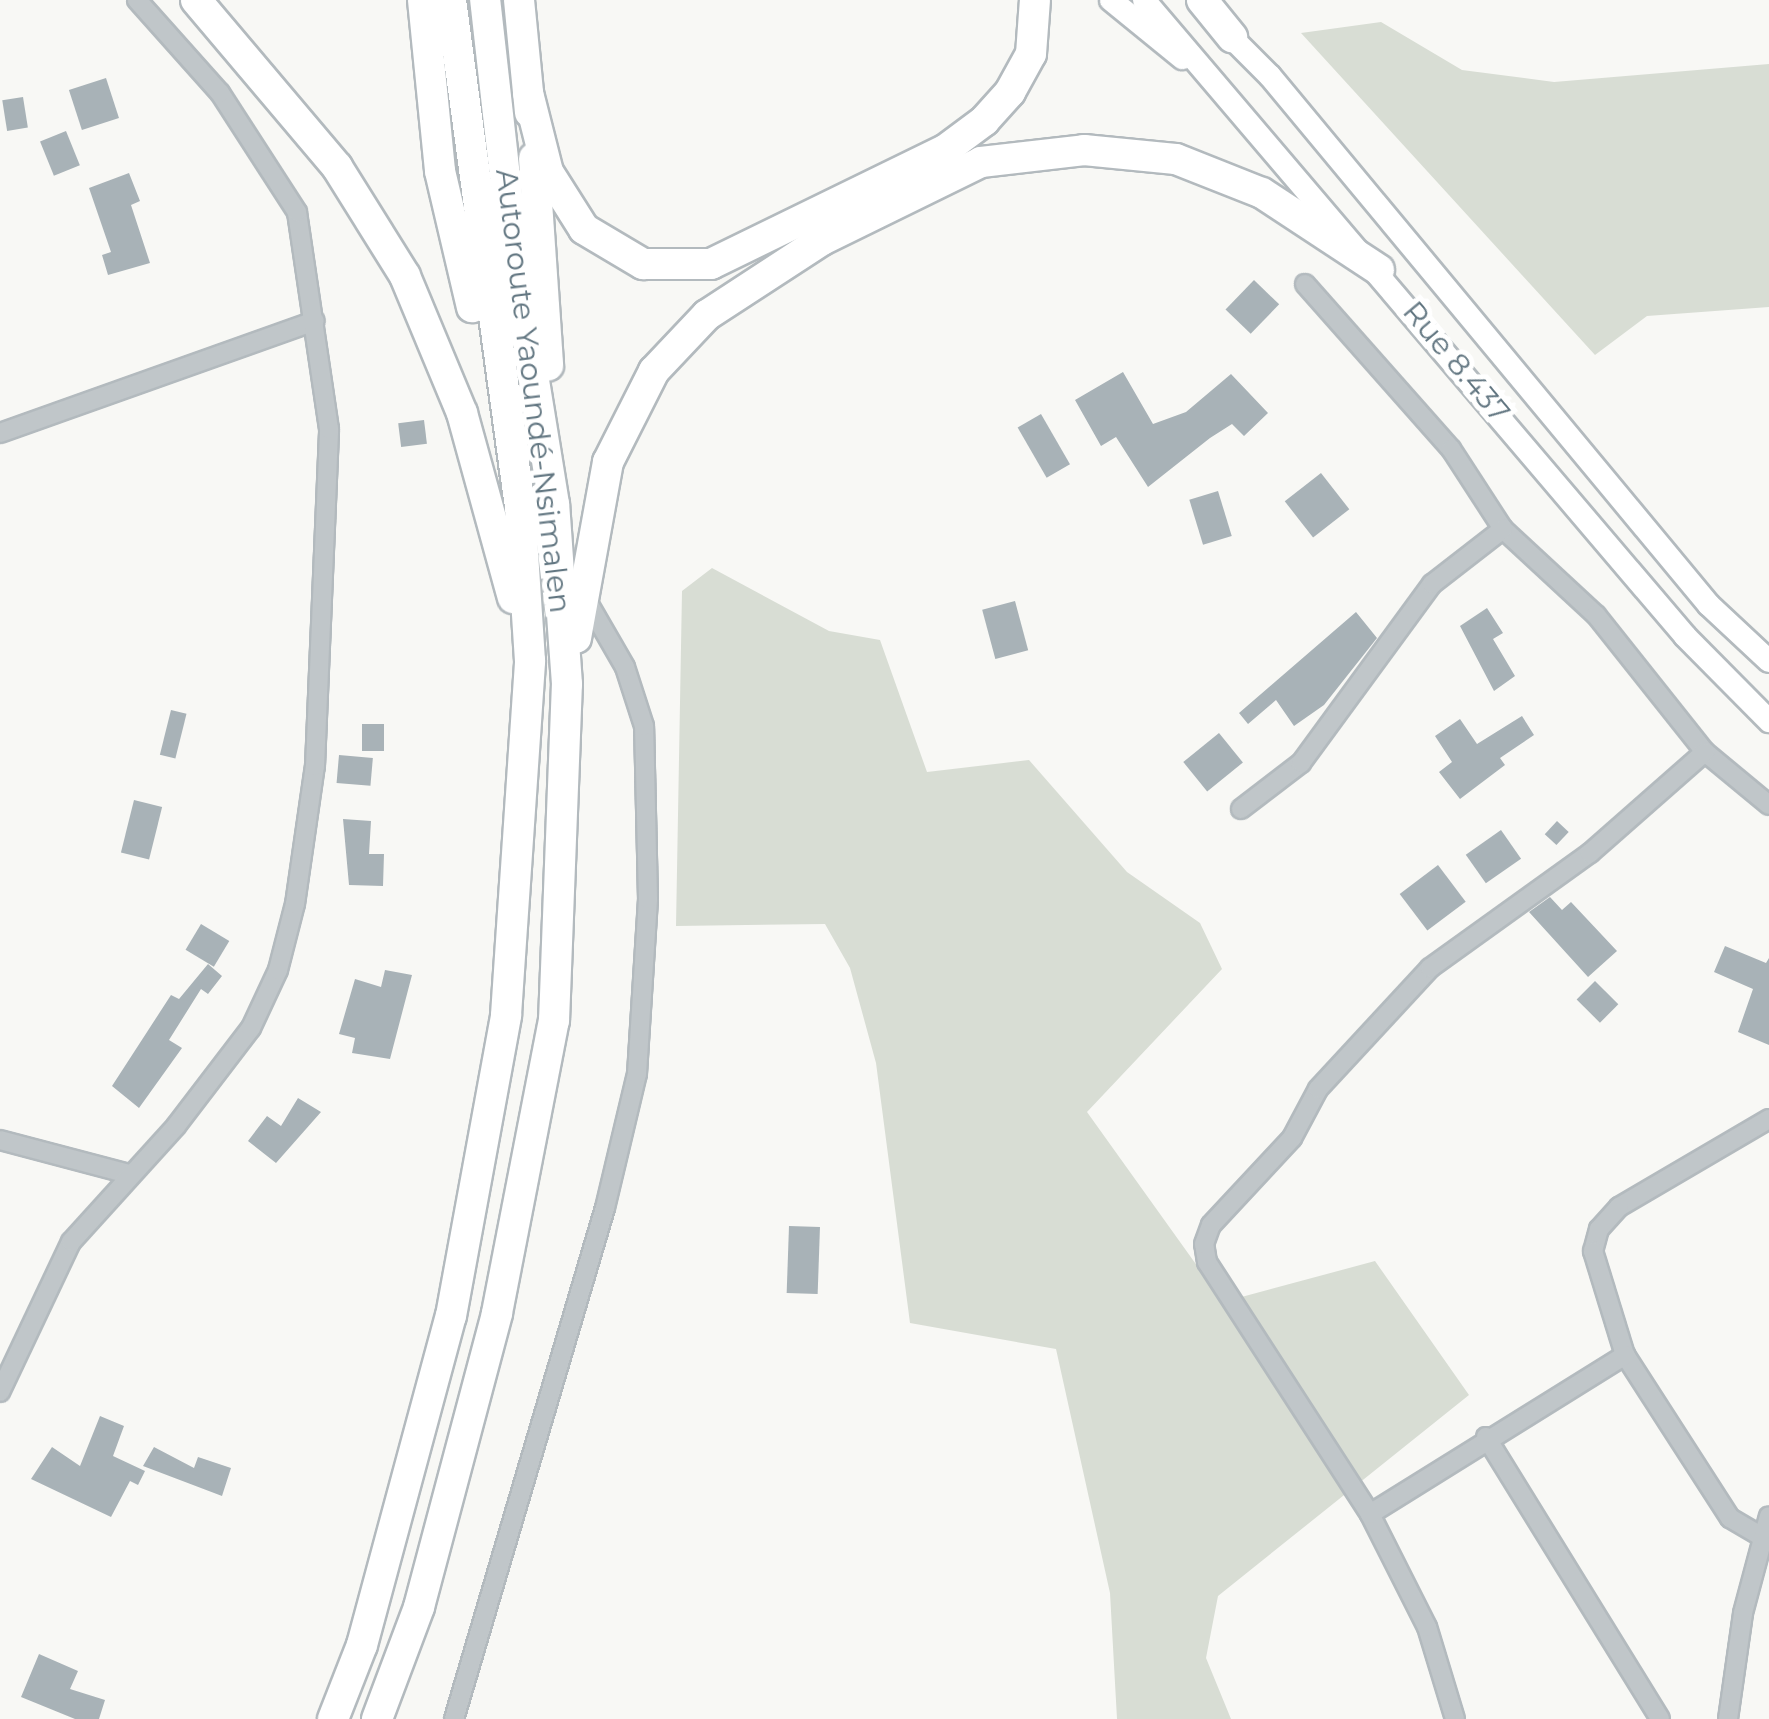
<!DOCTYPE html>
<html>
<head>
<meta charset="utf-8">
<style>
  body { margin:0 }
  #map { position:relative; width:1769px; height:1719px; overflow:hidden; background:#f8f8f5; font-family:Montserrat,sans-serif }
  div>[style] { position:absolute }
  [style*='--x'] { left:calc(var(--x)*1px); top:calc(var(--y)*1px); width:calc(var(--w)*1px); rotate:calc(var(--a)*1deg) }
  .green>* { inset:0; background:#d8ddd4 }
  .building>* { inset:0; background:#a8b2b7; transform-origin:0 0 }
  .roads { filter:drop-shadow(2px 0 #b3babe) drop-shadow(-2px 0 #b3babe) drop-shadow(0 2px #b3babe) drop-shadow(0 -2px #b3babe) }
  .street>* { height:18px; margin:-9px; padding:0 9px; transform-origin:9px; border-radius:9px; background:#c0c6c9 }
  .secondary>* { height:22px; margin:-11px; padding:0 11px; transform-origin:11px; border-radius:11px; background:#fff }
  .highway>* { height:30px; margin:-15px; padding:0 15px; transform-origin:15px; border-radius:15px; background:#fff }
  span { translate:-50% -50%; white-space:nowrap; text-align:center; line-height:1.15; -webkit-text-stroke:10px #fff; paint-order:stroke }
  .street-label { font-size:30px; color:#627681 }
</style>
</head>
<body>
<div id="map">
  <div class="green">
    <i style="clip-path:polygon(1381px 22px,1462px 70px,1554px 82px,1769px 64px,1769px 307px,1647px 316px,1595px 355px,1301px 33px)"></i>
    <i style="clip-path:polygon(712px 568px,829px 631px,880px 640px,927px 772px,1029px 760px,1127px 872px,1200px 923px,1222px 969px,1087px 1112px,1223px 1302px,1375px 1261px,1469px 1395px,1218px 1596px,1206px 1658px,1231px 1719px,1117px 1719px,1110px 1593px,1056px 1349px,910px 1323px,876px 1063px,850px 968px,825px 924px,676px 926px,682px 591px)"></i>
  </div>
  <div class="building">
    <i style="left:106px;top:78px;width:42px;height:39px;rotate:72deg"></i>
    <i style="left:23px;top:97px;width:31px;height:21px;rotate:81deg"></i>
    <i style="left:66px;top:131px;width:37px;height:28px;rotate:68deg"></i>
    <i style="clip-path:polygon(129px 173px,140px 201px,131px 205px,150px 263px,108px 275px,102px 255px,111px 252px,89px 188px)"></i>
    <i style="left:1254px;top:280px;width:35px;height:41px;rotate:44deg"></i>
    <i style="clip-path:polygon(1123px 372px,1153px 424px,1186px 412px,1231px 374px,1268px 413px,1244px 436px,1232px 424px,1210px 438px,1148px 487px,1116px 437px,1101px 446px,1075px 400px)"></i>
    <i style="left:1041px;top:414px;width:58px;height:27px;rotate:60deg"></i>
    <i style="left:424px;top:420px;width:24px;height:26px;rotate:83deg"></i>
    <i style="left:1321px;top:473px;width:46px;height:46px;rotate:52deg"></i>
    <i style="left:1218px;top:491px;width:47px;height:30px;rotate:73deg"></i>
    <i style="left:1015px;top:601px;width:51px;height:34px;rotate:75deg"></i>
    <i style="clip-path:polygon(1487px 608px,1503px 633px,1493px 639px,1515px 676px,1494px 691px,1460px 626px)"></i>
    <i style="clip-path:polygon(1356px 612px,1377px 638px,1324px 705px,1294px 726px,1276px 700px,1248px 724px,1239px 713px)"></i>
    <i style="left:171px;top:710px;width:16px;height:46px;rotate:14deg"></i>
    <i style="clip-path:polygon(1522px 716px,1534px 735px,1500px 758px,1505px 765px,1460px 799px,1439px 772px,1452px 762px,1435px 736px,1460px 719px,1477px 744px)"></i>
    <i style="left:362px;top:724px;width:22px;height:27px"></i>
    <i style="left:1219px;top:733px;width:38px;height:46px;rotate:51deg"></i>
    <i style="left:339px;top:755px;width:34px;height:28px;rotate:5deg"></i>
    <i style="left:134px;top:800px;width:29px;height:54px;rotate:14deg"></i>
    <i style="clip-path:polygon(343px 819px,371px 821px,369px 854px,384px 854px,383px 886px,349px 885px)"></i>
    <i style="left:1557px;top:821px;width:16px;height:18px;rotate:43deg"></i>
    <i style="left:1501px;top:830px;width:35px;height:43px;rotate:55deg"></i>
    <i style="left:1438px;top:865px;width:46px;height:48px;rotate:53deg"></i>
    <i style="clip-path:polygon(1550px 897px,1562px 910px,1571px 902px,1617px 951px,1588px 977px,1529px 912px)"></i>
    <i style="left:201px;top:924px;width:33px;height:30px;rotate:31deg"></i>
    <i style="clip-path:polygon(1725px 946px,1766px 963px,1769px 958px,1769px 1045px,1738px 1032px,1753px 989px,1714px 972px)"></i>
    <i style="clip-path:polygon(208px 964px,222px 976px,208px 994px,201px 989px,169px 1040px,182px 1048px,139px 1108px,112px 1086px,171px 995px,179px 999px)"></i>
    <i style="clip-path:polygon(385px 970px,412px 975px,390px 1059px,352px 1053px,355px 1038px,339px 1034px,355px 979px,381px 987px)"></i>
    <i style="left:1595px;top:981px;width:33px;height:26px;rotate:45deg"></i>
    <i style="clip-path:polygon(298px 1098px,321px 1112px,276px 1163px,248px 1141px,267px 1116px,281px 1126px)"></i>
    <i style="left:789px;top:1226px;width:31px;height:67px;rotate:2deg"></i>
    <i style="clip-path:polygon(100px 1416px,124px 1426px,113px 1456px,145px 1471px,138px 1485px,130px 1481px,111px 1517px,31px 1479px,52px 1447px,80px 1466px)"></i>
    <i style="clip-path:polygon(154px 1447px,194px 1468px,198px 1457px,231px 1468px,222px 1496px,143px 1466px)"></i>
    <i style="clip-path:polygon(39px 1654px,78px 1671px,70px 1689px,105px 1700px,99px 1719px,75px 1719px,21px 1697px)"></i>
  </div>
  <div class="roads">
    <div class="street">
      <i style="--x:1305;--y:284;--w:220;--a:48.5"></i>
      <i style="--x:1451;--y:449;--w:95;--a:57"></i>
      <i style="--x:1503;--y:529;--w:127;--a:42.8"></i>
      <i style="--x:1596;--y:615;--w:175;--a:51.5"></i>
      <i style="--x:1705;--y:752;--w:83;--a:39.6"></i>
      <i style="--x:0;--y:433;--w:334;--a:-19.6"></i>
      <i style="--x:1241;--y:809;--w:76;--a:-37.5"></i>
      <i style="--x:1301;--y:763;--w:222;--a:-53.8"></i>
      <i style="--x:1432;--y:584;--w:90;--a:-37.8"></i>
      <i style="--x:1769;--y:1119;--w:174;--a:149.6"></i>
      <i style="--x:1619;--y:1207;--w:30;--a:132"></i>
      <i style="--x:1599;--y:1229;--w:23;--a:105"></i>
      <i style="--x:1593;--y:1251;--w:109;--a:72.9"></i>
      <i style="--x:1625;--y:1355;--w:194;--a:57.2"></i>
      <i style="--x:1730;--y:1518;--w:45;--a:30.5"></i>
      <i style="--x:0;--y:1140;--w:133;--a:14.8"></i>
      <i style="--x:0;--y:1392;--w:166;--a:-64.7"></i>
      <i style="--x:71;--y:1242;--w:156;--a:-47.8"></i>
      <i style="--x:176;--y:1126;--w:123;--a:-52.6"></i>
      <i style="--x:251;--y:1028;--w:64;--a:-65"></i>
      <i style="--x:278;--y:970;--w:68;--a:-75.6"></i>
      <i style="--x:295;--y:904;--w:139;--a:-81.8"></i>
      <i style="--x:315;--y:766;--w:337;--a:-87.6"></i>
      <i style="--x:329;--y:429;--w:219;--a:-98.4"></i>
      <i style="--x:297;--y:212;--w:142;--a:-122.9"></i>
      <i style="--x:220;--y:93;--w:125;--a:-131.7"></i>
      <i style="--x:1486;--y:1437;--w:331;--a:58.3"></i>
      <i style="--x:1370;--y:1514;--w:301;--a:-31.9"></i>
      <i style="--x:454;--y:1719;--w:533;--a:-73.54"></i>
      <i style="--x:605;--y:1208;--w:138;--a:-76.6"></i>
      <i style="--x:637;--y:1074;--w:175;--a:-86.4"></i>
      <i style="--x:648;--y:899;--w:173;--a:-91.3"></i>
      <i style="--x:644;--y:726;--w:62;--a:-107.9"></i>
      <i style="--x:625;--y:667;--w:82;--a:-120"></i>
      <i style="--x:1455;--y:1719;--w:96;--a:-106.9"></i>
      <i style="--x:1427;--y:1627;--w:127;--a:-116.8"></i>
      <i style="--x:1370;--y:1514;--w:300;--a:-122.9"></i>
      <i style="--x:1207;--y:1262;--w:18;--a:-99"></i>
      <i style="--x:1204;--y:1244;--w:20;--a:-70"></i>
      <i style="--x:1211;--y:1225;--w:119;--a:-47"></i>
      <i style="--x:1292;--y:1138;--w:55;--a:-62"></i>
      <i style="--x:1318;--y:1089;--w:165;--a:-47.2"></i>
      <i style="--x:1430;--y:968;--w:197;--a:-35.7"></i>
      <i style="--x:1590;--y:853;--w:153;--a:-41.3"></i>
      <i style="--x:1728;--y:1719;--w:107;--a:-81.9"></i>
      <i style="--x:1743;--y:1613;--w:100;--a:-75"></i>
    </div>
    <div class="secondary">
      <i style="--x:1111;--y:0;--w:92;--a:39.2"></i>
      <i style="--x:1144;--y:0;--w:835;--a:49.61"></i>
      <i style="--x:1685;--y:636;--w:120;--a:45.3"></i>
      <i style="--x:1223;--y:29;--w:66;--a:45"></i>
      <i style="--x:1270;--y:76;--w:687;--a:50.31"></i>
      <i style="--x:1709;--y:605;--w:82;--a:43"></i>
    </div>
    <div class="highway">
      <i style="--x:196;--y:0;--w:219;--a:49.8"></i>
      <i style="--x:337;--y:167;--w:128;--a:58"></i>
      <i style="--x:405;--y:276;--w:148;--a:67.4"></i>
      <i style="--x:462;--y:413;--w:192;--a:74.6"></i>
      <i style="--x:423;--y:0;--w:172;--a:84.3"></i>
      <i style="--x:440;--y:171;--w:140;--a:76.8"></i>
      <i style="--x:519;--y:0;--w:113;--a:84.4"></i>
      <i style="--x:1202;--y:0;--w:48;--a:51"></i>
      <i style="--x:528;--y:93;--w:81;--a:75.8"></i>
      <i style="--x:548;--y:172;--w:67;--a:57.7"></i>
      <i style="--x:584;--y:229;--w:69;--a:30.7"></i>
      <i style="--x:643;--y:264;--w:68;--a:0"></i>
      <i style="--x:711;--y:264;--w:260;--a:-26"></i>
      <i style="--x:945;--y:150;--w:49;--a:-36.6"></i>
      <i style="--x:984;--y:121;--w:39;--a:-48"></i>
      <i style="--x:1010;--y:92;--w:43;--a:-61.1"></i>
      <i style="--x:1031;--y:54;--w:54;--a:-85.8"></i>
      <i style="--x:534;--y:158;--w:208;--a:86.1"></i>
      <i style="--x:576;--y:638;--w:179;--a:-79.7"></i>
      <i style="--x:608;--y:462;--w:102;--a:-63.2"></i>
      <i style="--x:654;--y:371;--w:77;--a:-46.6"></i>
      <i style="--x:707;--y:315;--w:137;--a:-33.1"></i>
      <i style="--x:822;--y:240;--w:177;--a:-26.1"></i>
      <i style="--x:981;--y:162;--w:104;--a:-6.6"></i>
      <i style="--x:1084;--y:150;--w:92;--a:5.6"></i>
      <i style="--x:1176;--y:159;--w:92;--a:21.6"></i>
      <i style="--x:1262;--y:193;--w:140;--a:33.3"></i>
      <i style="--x:333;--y:1719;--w:79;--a:-68.6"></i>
      <i style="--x:362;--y:1645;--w:341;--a:-74.9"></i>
      <i style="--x:451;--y:1316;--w:306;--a:-79.6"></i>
      <i style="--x:506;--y:1015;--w:355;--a:-86.1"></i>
      <i style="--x:530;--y:661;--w:154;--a:-93.7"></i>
      <i style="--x:520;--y:507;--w:512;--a:-97.75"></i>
      <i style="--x:377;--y:1719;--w:120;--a:-69.4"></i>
      <i style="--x:419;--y:1607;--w:304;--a:-75.1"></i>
      <i style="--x:497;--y:1313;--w:298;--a:-79"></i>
      <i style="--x:554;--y:1021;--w:337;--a:-87.8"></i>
      <i style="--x:567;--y:684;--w:180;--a:-94.1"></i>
      <i style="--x:554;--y:504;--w:250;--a:-99.2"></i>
      <i style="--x:514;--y:257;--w:259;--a:-96.4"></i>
    </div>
  </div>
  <div class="street-label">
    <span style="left:1456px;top:362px;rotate:50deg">Rue 8.437</span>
    <span style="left:533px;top:391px;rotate:83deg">Autoroute Yaoundé-Nsimalen</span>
  </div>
</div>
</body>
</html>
